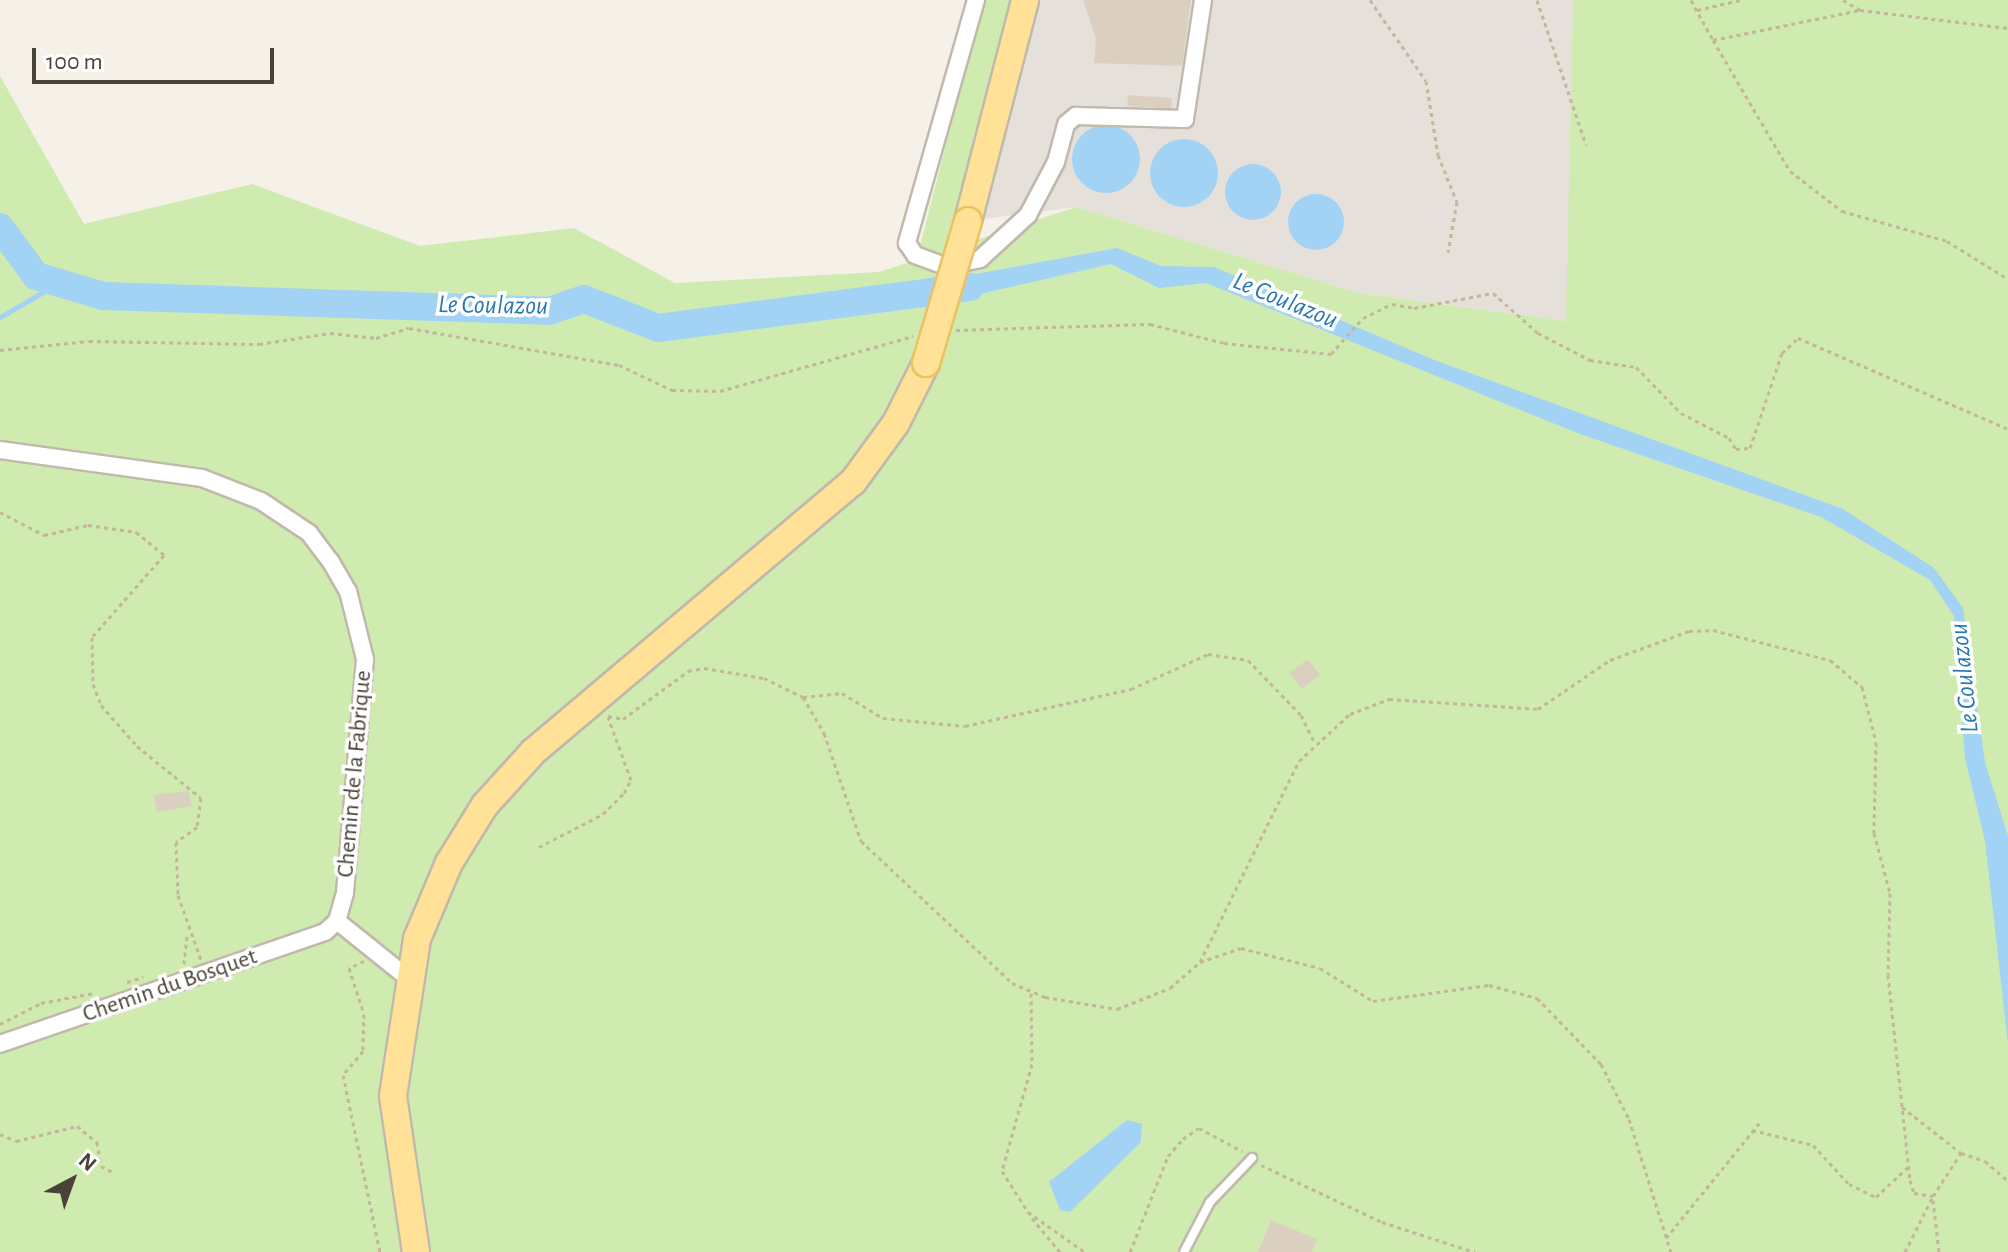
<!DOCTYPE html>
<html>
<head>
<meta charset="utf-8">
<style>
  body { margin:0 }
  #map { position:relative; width:2008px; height:1252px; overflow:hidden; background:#f5f1e9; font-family:"Alegreya Sans",sans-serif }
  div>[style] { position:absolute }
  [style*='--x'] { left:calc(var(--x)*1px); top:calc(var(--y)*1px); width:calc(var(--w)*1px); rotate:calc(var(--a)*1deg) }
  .industrial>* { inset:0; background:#e5e0da }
  .green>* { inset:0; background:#d0ebb0 }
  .water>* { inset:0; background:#a2d3f5 }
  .round { border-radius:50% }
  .stream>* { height:5px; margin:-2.5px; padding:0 2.5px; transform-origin:2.5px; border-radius:2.5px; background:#a2d3f5 }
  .river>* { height:28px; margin:-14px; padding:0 14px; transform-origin:14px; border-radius:14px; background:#a2d3f5 }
  .building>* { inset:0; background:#dbd0c0; transform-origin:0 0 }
  .path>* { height:3px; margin-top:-1.5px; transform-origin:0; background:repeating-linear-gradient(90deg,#c4b69b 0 4px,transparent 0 8px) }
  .roads { filter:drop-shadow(2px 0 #c1b9ab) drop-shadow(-2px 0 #c1b9ab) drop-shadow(0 2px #c1b9ab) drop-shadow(0 -2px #c1b9ab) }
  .service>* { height:8px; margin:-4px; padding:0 4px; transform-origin:4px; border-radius:4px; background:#fff }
  .minor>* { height:16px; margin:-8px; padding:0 8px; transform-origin:8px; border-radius:8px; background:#fff }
  .primary>* { height:26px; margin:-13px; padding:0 13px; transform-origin:13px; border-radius:13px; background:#ffe298 }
  .bridges { filter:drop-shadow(2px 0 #ebc261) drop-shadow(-2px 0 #ebc261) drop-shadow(0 2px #ebc261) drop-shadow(0 -2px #ebc261) }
  .primary-bridge>* { height:26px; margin:-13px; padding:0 13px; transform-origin:13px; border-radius:13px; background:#ffe298 }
  span { translate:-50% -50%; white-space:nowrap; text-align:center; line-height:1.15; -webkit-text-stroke:7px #fff; paint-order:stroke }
  .street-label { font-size:24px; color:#494237 }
  .water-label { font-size:26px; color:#2878b3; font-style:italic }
  .north { position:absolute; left:32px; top:1140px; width:80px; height:80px; -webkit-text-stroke:6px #fff; paint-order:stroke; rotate:41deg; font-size:22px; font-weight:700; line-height:32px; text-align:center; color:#494237 }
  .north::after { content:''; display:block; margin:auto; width:28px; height:36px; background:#494237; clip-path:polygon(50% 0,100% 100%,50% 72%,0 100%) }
  .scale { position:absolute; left:32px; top:48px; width:242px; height:36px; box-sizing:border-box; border:4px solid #494237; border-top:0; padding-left:10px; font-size:24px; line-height:28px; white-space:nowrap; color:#494237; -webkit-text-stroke:6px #fff; paint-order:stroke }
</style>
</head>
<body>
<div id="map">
  <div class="industrial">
    <i style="clip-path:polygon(1028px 0,1573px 0,1567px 321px,1359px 293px,1076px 207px,968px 221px)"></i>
  </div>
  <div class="green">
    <i style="clip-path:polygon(983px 0,1017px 0,949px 249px,1076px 207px,1359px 293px,1566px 321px,1573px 0,2008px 0,2008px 1252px,0 1252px,0 76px,84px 224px,252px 184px,420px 246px,574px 228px,675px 283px,879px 272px,934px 254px,920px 246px)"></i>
  </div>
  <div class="water">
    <i class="round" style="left:1072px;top:125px;width:68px;height:68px"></i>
    <i class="round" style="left:1150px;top:139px;width:68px;height:68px"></i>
    <i class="round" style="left:1225px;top:164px;width:56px;height:56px"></i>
    <i class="round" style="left:1288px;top:194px;width:56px;height:56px"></i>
    <i style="clip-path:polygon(1117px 248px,1161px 266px,1214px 267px,1437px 361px,1843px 509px,1934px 568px,1963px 608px,1985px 762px,2008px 836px,2008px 1044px,1985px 841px,1965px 758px,1954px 616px,1930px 580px,1821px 517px,1580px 434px,1206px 283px,1159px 288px,1111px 264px,950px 301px,959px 277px)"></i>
    <i style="clip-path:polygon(1127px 1120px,1142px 1124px,1141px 1142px,1070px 1212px,1060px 1210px,1049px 1182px)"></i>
  </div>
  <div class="stream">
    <i style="--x:0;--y:317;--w:61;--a:-30.3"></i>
  </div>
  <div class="river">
    <i style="--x:0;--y:227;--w:61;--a:53.7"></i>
    <i style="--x:36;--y:276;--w:70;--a:16.6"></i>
    <i style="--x:103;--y:296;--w:446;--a:1.9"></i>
    <i style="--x:549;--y:311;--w:37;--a:-19"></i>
    <i style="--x:584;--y:299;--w:79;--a:21.4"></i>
    <i style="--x:658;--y:328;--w:315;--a:-7.5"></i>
  </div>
  <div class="building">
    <i style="clip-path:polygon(1083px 0,1191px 0,1182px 66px,1094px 63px,1096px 38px)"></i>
    <i style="left:1128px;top:95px;width:44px;height:11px;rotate:4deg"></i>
    <i style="left:1308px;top:659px;width:20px;height:23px;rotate:53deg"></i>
    <i style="clip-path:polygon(188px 791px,192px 806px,157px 812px,153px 795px)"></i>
    <i style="clip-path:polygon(1271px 1220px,1317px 1239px,1312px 1252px,1258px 1252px)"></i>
  </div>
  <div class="path">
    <i style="--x:1370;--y:0;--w:98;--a:55.3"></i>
    <i style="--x:1426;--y:81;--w:75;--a:80.8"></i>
    <i style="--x:1438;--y:155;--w:51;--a:68"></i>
    <i style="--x:1457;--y:202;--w:51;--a:100.2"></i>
    <i style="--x:1537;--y:0;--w:153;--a:71.3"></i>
    <i style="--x:1691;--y:0;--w:46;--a:61.2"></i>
    <i style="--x:1713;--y:40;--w:150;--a:-11.5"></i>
    <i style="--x:1860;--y:10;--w:149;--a:6.9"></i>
    <i style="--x:1843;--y:0;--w:20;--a:30"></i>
    <i style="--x:1697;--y:10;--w:44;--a:-13.1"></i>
    <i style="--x:1713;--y:40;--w:152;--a:59.6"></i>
    <i style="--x:1790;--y:171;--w:66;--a:37.6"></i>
    <i style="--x:1842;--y:211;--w:109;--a:15.9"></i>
    <i style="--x:1947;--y:241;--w:72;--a:31.9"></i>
    <i style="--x:956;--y:330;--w:194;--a:-1.8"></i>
    <i style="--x:1150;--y:324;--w:76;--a:14.4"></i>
    <i style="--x:1224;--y:343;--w:108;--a:5.9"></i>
    <i style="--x:1331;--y:354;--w:48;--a:-48.4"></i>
    <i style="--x:1363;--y:318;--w:32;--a:-26"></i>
    <i style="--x:1392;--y:304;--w:22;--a:10"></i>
    <i style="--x:1414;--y:308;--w:80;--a:-10.8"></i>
    <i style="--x:1493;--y:293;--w:60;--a:41.6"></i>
    <i style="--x:1538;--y:333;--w:59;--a:27.4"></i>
    <i style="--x:1590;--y:360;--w:47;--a:8.7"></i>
    <i style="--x:1636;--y:367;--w:64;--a:45.6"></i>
    <i style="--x:1681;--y:413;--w:54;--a:27.5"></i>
    <i style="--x:1729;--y:438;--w:13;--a:58"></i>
    <i style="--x:1736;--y:449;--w:14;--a:-4"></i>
    <i style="--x:1750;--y:448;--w:100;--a:-71.4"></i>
    <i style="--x:1782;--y:353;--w:22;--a:-43"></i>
    <i style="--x:1798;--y:338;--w:229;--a:23.4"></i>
    <i style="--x:0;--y:350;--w:89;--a:-5.8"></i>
    <i style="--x:89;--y:341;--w:170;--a:1"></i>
    <i style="--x:259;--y:344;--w:72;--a:-8.8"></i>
    <i style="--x:330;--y:333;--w:46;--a:6.2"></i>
    <i style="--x:376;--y:338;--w:34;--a:-17"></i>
    <i style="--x:409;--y:328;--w:213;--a:10"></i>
    <i style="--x:619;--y:365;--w:59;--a:25.3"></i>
    <i style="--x:672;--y:390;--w:48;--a:1.2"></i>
    <i style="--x:720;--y:391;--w:201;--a:-15.9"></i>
    <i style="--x:0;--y:512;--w:50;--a:27.6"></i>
    <i style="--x:44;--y:535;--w:45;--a:-12.8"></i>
    <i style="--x:88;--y:525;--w:49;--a:8.3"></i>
    <i style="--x:136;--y:532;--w:36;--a:39"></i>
    <i style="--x:164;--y:555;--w:109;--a:131.3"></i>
    <i style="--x:92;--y:637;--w:47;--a:88.8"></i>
    <i style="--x:93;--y:684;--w:22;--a:69"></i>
    <i style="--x:101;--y:705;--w:55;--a:48.7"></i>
    <i style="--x:137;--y:746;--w:82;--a:39.1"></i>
    <i style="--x:201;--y:798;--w:29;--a:98"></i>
    <i style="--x:197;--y:827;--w:26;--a:144"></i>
    <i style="--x:176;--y:842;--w:53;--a:87.8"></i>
    <i style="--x:178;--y:895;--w:69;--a:70.5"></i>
    <i style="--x:803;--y:697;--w:39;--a:-6"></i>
    <i style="--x:842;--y:693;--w:48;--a:31.4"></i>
    <i style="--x:883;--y:718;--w:82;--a:5.6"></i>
    <i style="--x:965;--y:726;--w:170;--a:-12.6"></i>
    <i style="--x:1131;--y:689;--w:85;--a:-24.4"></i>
    <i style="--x:1208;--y:654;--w:40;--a:8.5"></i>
    <i style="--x:1248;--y:660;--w:76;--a:46.1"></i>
    <i style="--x:1301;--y:715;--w:30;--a:64"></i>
    <i style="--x:608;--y:716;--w:15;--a:11"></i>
    <i style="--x:623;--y:719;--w:81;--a:-36.4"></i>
    <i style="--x:688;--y:671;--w:16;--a:-11"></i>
    <i style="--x:704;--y:668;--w:61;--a:9.5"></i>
    <i style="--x:764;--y:678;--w:43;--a:26"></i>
    <i style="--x:803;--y:697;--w:42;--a:59.7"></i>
    <i style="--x:824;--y:733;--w:114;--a:71.1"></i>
    <i style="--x:861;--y:841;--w:207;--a:43.2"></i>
    <i style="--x:1012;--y:983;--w:36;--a:23"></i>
    <i style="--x:1045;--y:997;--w:73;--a:9.5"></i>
    <i style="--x:1117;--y:1009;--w:57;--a:-21.6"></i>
    <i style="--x:1170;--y:988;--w:40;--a:-41"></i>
    <i style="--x:1200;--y:962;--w:224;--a:-63.8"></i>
    <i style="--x:1299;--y:761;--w:69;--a:-42.7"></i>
    <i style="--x:1350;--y:714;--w:42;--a:-21"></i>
    <i style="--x:1389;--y:699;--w:149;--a:3.8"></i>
    <i style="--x:1538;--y:709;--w:87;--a:-34.2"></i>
    <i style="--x:1610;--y:660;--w:84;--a:-20.2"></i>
    <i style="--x:1689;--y:631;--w:24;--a:-2"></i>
    <i style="--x:1713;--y:630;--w:121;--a:14.4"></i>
    <i style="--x:1830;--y:660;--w:42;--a:40.2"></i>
    <i style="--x:1862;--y:687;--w:57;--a:75.7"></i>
    <i style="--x:1876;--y:742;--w:91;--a:91.3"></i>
    <i style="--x:1874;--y:833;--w:62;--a:75.1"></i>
    <i style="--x:1890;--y:893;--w:82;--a:91.4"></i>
    <i style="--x:1888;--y:975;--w:206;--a:83.9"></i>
    <i style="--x:1910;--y:1180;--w:14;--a:73"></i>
    <i style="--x:1914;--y:1193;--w:19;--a:9"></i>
    <i style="--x:1933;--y:1196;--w:51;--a:-56.9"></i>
    <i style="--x:1961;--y:1153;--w:25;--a:18"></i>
    <i style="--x:1985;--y:1161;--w:30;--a:41"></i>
    <i style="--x:539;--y:847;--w:72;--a:-27.3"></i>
    <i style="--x:603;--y:814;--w:30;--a:-45"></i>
    <i style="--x:624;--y:793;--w:15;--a:-62"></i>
    <i style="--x:631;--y:780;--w:67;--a:-110.1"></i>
    <i style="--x:364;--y:961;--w:17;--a:155"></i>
    <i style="--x:349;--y:968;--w:48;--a:71.9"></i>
    <i style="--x:364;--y:1014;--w:37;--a:92"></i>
    <i style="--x:363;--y:1051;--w:31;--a:130"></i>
    <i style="--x:343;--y:1075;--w:181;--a:78.2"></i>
    <i style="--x:1200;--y:962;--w:43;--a:-18.9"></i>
    <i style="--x:1241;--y:948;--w:81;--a:14.2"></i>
    <i style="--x:1320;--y:968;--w:62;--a:31.9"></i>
    <i style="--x:1373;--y:1001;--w:117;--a:-7.9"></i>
    <i style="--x:1489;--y:985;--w:50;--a:15.2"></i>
    <i style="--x:1537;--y:998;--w:92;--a:45.9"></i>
    <i style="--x:1601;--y:1064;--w:62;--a:63"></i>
    <i style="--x:1629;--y:1119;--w:139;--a:72.5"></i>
    <i style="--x:184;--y:964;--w:31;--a:-84"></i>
    <i style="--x:127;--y:982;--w:17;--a:-17"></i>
    <i style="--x:1031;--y:993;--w:71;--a:89.2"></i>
    <i style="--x:1032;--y:1064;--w:111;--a:105.7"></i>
    <i style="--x:1002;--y:1171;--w:49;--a:57.6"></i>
    <i style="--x:1028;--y:1212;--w:70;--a:35.1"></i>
    <i style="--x:0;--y:1024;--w:46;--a:-27.1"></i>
    <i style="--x:41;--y:1003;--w:54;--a:-10.7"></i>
    <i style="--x:1902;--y:1107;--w:75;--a:37.9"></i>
    <i style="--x:1752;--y:1130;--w:63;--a:13.8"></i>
    <i style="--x:1813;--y:1145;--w:53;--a:47.3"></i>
    <i style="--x:1849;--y:1184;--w:30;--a:26"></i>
    <i style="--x:1876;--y:1197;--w:44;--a:-43.2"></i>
    <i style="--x:0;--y:1134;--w:17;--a:24"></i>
    <i style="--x:16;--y:1141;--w:63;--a:-13.8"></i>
    <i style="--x:77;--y:1126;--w:26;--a:39"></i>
    <i style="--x:97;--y:1142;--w:24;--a:81"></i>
    <i style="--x:101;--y:1166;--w:15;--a:28"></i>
    <i style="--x:1261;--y:1165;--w:134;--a:25.2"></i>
    <i style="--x:1382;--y:1222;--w:98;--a:17.9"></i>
    <i style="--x:1933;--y:1200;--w:52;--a:83.4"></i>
    <i style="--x:1032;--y:1218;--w:44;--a:50.5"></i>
    <i style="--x:1666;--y:1238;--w:151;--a:-50.9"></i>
    <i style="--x:1130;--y:1252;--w:103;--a:-68.4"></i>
    <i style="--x:1168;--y:1156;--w:23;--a:-49"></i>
    <i style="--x:1183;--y:1139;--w:19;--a:-35"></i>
    <i style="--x:1199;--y:1128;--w:49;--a:28.1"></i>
    <i style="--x:1905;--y:1252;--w:63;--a:-63.4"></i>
  </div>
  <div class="roads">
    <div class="service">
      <i style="--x:1184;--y:1252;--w:56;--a:-62.5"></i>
      <i style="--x:1210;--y:1202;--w:61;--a:-46.3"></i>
    </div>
    <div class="minor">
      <i style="--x:976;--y:0;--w:253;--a:105.9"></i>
      <i style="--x:907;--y:243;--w:14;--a:56"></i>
      <i style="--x:915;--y:255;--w:32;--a:20"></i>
      <i style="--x:945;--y:266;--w:36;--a:-11"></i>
      <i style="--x:980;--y:259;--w:65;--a:-42.5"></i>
      <i style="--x:1028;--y:215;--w:60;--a:-62.2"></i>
      <i style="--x:1056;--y:162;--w:39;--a:-75"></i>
      <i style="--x:1066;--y:124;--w:13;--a:-39"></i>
      <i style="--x:1076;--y:116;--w:109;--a:1.6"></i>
      <i style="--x:1185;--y:119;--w:120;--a:-81.4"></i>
      <i style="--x:0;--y:450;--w:204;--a:7.9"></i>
      <i style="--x:202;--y:478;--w:63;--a:21.3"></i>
      <i style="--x:261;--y:501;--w:58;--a:33.7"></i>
      <i style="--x:309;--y:533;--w:36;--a:53"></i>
      <i style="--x:331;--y:562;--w:34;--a:60"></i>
      <i style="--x:348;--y:591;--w:70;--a:76"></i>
      <i style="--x:365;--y:659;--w:235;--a:94.9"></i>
      <i style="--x:345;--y:893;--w:29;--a:106"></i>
      <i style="--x:337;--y:921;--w:16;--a:137"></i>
      <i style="--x:325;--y:932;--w:344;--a:161"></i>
      <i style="--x:337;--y:921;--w:91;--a:38.8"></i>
    </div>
    <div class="primary">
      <i style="--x:968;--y:221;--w:228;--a:-75.5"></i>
      <i style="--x:416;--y:1252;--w:158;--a:-98.4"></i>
      <i style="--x:393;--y:1096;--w:159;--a:-81.3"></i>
      <i style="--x:417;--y:939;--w:82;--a:-67.2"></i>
      <i style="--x:449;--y:863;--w:68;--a:-58.2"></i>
      <i style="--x:485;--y:805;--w:72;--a:-47.8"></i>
      <i style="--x:533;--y:752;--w:419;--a:-40.2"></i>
      <i style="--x:853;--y:482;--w:73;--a:-53.9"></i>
      <i style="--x:896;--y:423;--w:67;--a:-63.4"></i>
    </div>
  </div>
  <div class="bridges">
    <div class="primary-bridge">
      <i style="--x:926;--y:363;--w:148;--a:-73.5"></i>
    </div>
  </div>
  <div class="street-label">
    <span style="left:355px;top:774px;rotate:-85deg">Chemin de la Fabrique</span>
    <span style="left:170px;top:986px;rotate:-19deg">Chemin du Bosquet</span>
  </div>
  <div class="water-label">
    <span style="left:1285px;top:301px;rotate:22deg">Le Coulazou</span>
    <span style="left:493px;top:306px;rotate:1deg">Le Coulazou</span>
    <span style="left:1965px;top:678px;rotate:-96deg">Le Coulazou</span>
  </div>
  <div class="north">N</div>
  <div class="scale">100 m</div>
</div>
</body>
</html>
